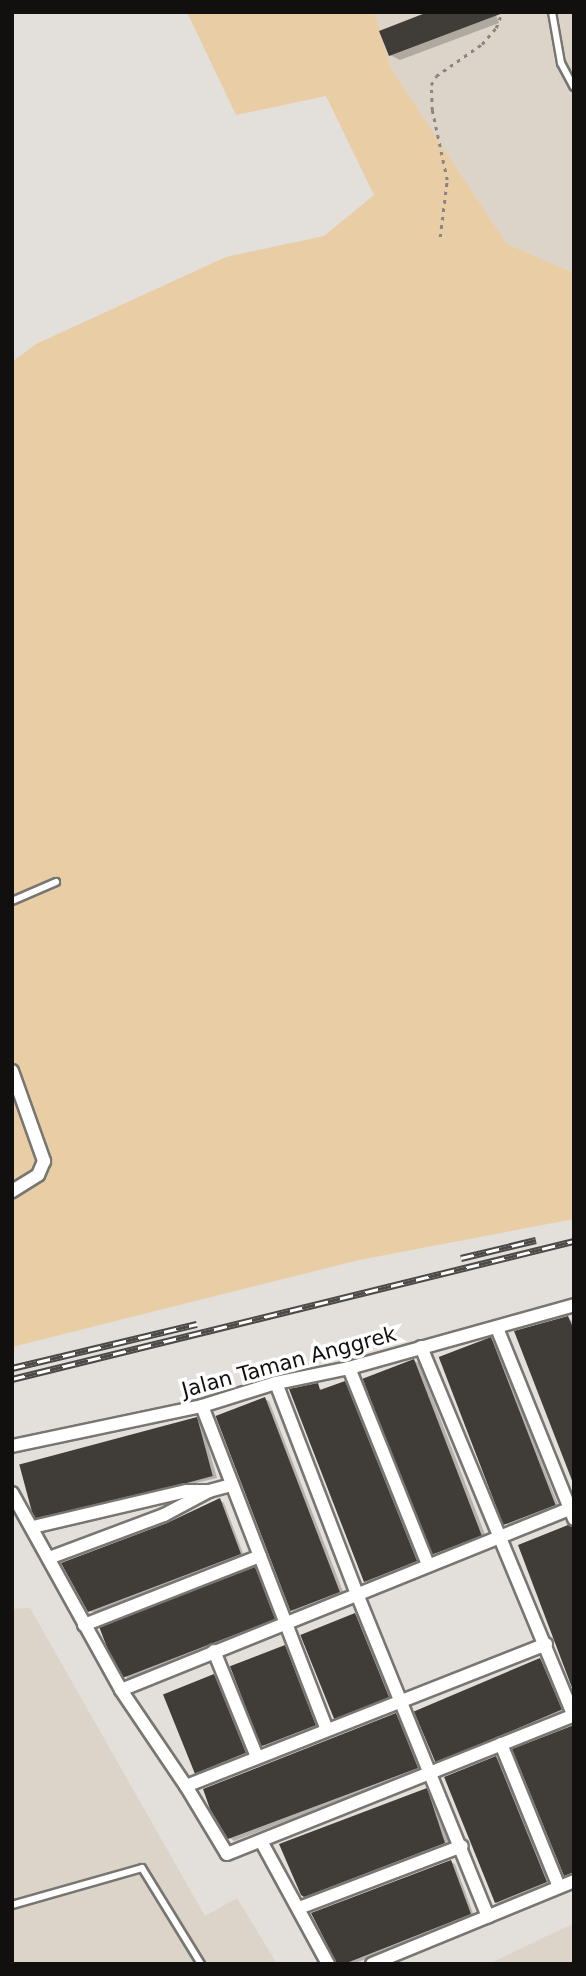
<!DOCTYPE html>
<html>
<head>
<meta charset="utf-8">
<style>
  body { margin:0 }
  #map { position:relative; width:586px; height:1976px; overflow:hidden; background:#e3dfda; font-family:"DejaVu Sans",sans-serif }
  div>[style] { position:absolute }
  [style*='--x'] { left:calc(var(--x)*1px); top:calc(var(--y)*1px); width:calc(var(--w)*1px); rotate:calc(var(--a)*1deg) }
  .built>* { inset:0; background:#dcd4c8 }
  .green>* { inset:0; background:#e8cda5 }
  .shadow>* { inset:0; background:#0003 }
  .building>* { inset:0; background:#403d39; transform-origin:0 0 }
  .path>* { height:2.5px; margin-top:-1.25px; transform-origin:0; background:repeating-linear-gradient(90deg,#888582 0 3.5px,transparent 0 8.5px) }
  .roads { filter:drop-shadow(2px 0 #797671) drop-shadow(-2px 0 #797671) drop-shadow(0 2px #797671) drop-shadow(0 -2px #797671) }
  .lane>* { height:6px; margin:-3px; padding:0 3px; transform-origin:3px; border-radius:3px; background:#fff }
  .street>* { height:12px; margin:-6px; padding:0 6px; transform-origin:6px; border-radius:6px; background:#fff }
  .rail>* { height:7px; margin-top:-3.5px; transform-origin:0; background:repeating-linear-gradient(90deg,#fff 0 13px,#4c4a48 0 26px); box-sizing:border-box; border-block:2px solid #4c4a48 }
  span { translate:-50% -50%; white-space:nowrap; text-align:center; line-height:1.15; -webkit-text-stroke:7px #fff; paint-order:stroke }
  .street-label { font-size:21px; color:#11100e }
  .frame { position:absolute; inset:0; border:14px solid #11100e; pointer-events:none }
</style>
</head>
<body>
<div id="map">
  <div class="built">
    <i style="clip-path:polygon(375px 12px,574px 12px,574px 273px,507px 244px,391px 69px)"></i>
    <i style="clip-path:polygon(30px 1608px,205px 1916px,237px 1898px,277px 1964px,12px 1964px,12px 1609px)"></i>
    <i style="clip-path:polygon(574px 1924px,574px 1964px,489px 1964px,553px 1933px)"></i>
  </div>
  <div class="green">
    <i style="clip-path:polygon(187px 12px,375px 12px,391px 69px,507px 244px,574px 273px,574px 1219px,359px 1260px,12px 1347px,12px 362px,36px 344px,226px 257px,324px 236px,374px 195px,326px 96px,236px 115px)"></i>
  </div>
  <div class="shadow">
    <i style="clip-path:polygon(495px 12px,499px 23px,400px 60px,390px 55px)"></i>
    <i style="clip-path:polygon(568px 1318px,574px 1323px,574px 1480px,516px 1332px)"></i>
    <i style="clip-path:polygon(491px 1339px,495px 1342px,559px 1507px,510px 1526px,506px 1524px)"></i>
    <i style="clip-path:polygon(414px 1361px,419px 1363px,486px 1537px,439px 1556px,435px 1553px)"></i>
    <i style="clip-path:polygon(344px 1383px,349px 1385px,420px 1563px,370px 1584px,366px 1581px,317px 1385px,323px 1391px)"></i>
    <i style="clip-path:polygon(264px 1399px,269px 1401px,344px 1594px,297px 1613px,292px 1611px)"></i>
    <i style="clip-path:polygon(197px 1419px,201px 1421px,217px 1478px,42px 1519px,37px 1516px)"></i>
    <i style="clip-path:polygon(220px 1500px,224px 1503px,244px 1556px,99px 1613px,89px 1611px,168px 1525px)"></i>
    <i style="clip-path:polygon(255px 1569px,259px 1572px,278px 1621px,130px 1680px,126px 1677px)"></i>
    <i style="clip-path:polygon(355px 1615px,359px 1617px,392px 1699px,338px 1720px,334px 1718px)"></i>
    <i style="clip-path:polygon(285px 1647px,289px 1649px,319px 1728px,268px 1748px,264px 1745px)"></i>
    <i style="clip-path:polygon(540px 1660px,545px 1662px,566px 1713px,440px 1762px,436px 1760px)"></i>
    <i style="clip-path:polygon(214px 1676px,218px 1678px,249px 1755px,200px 1775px,196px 1772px)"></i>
    <i style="clip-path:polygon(396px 1715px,400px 1717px,422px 1770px,234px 1841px,230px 1838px)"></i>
    <i style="clip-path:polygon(496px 1758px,501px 1760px,551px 1885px,501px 1905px,496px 1903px)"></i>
    <i style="clip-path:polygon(426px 1790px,431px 1793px,450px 1842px,310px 1898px,296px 1882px,282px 1845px)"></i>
    <i style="clip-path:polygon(451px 1862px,455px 1864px,474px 1916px,353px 1964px,338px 1964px)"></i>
  </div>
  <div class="building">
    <i style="clip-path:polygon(428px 12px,502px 12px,503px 13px,389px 56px,379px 31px)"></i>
    <i style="clip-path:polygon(568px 1316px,574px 1330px,573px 1483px,514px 1331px)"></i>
    <i style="left:491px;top:1337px;width:180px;height:56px;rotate:69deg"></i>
    <i style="left:414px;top:1359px;width:189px;height:55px;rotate:69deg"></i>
    <i style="clip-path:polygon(345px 1381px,417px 1561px,364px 1582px,289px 1389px,318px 1383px,320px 1390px)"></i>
    <i style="left:265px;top:1397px;width:209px;height:53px;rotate:69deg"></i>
    <i style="left:197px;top:1417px;width:61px;height:184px;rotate:75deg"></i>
    <i style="clip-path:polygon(220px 1498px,241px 1554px,88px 1612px,61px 1563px,167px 1523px)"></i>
    <i style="clip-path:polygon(568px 1525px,574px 1528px,574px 1693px,518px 1545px)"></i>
    <i style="left:255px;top:1567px;width:56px;height:167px;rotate:69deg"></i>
    <i style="left:355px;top:1613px;width:91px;height:59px;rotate:68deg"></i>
    <i style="left:285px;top:1645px;width:86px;height:59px;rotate:69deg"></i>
    <i style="left:540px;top:1658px;width:56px;height:137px;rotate:67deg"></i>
    <i style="left:214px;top:1674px;width:85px;height:55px;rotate:68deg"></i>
    <i style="clip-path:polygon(396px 1713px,418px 1768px,228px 1839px,210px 1809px,203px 1789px)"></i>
    <i style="clip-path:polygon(574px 1725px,574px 1872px,564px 1876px,512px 1749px)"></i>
    <i style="left:496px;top:1756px;width:136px;height:56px;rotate:68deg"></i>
    <i style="clip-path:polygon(427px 1788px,445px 1843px,304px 1897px,301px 1895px,279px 1844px)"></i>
    <i style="clip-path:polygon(451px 1860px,471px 1914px,344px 1964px,337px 1964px,311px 1913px)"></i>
  </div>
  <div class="path">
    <i style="--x:440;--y:237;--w:57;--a:-83"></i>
    <i style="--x:447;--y:180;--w:72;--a:-102.1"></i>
    <i style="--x:432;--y:110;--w:25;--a:-92"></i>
    <i style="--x:431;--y:85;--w:10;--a:-61"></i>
    <i style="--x:436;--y:76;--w:56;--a:-34.8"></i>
    <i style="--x:482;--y:44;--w:21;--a:-49"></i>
    <i style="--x:496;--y:28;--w:17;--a:-69"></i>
  </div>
  <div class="roads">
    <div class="lane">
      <i style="--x:552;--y:12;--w:52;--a:80"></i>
      <i style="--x:561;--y:63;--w:27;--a:62"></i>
      <i style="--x:12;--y:901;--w:48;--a:-23.4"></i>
      <i style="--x:12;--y:1905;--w:135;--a:-15.9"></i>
      <i style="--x:142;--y:1868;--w:113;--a:58.4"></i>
    </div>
    <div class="street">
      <i style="--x:12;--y:1071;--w:96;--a:70.4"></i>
      <i style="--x:44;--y:1161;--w:15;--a:113"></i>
      <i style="--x:38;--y:1175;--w:31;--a:148"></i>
      <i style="--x:497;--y:1328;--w:206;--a:68"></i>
      <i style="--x:421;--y:1347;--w:399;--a:67.5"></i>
      <i style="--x:349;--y:1368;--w:212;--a:68.1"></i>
      <i style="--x:276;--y:1383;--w:226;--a:69"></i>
      <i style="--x:357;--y:1594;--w:348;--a:67.9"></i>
      <i style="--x:202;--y:1406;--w:347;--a:68.9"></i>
      <i style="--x:12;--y:1446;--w:194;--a:-11.9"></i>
      <i style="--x:202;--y:1406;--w:77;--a:-17.3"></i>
      <i style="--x:276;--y:1383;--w:75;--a:-11.6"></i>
      <i style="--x:349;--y:1368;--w:234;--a:-15.6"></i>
      <i style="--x:12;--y:1493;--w:225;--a:61"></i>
      <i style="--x:121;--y:1690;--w:116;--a:55.9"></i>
      <i style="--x:186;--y:1786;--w:79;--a:58.9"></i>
      <i style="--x:227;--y:1854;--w:374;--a:-21.8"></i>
      <i style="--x:33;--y:1527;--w:158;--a:-13.2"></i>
      <i style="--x:187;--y:1491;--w:22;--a:0"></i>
      <i style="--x:209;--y:1491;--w:24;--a:-15"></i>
      <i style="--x:49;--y:1558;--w:123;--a:-20.5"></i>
      <i style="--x:164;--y:1515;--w:51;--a:-28.1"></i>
      <i style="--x:84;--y:1625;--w:189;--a:-21.4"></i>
      <i style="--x:214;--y:1651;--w:114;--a:67.9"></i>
      <i style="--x:121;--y:1690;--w:489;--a:-22"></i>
      <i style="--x:501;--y:1744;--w:154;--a:67.9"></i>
      <i style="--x:186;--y:1786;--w:387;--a:-21.5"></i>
      <i style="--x:261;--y:1841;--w:140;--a:61.4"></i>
      <i style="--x:299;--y:1908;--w:174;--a:-20.8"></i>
      <i style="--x:372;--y:1964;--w:218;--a:-22.3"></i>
    </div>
  </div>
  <div class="rail">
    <i style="--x:461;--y:1258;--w:77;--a:-13.5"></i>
    <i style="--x:12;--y:1368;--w:190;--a:-13.4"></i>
    <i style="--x:12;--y:1379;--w:579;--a:-13.8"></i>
  </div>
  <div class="street-label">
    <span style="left:289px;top:1362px;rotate:-15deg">Jalan Taman Anggrek</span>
  </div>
  <div class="frame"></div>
</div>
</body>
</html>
